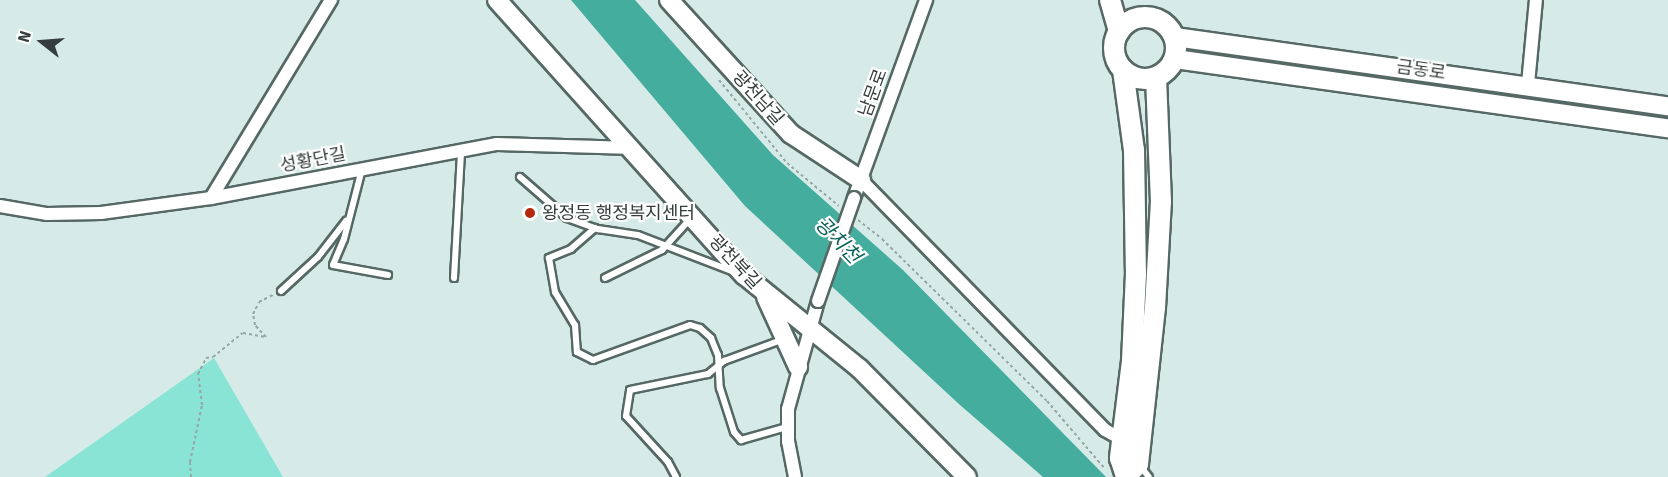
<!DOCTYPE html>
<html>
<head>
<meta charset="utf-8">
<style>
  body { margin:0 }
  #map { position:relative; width:1668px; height:477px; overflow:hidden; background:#d6ebe7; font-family:Signika,"Noto Sans KR",sans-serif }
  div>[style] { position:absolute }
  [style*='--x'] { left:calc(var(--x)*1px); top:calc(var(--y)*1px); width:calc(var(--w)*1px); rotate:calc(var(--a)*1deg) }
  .green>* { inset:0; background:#89e4d5 }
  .water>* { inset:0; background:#45ad9e }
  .path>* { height:2px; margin-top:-1px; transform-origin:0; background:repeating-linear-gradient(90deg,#96a7a3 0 3px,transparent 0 6px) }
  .roads { filter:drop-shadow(2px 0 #556864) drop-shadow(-2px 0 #556864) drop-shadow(0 2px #556864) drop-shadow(0 -2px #556864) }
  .lane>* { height:6px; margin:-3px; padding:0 3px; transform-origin:3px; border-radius:3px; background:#fff }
  .street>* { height:12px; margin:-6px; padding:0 6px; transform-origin:6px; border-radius:6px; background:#fff }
  .secondary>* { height:18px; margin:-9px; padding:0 9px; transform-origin:9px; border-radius:9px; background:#fff }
  .primary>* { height:20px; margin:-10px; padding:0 10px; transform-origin:10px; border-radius:10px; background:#fff }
  .primary>.ring { margin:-10px; padding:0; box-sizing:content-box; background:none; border:20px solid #fff; border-radius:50% }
  .bridges { filter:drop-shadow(2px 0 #556864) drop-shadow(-2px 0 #556864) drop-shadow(0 2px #556864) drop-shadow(0 -2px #556864) }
  .street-bridge>* { height:12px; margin:-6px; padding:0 6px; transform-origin:6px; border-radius:6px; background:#fff }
  .dots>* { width:16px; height:16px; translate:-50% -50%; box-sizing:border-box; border:3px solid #fff; border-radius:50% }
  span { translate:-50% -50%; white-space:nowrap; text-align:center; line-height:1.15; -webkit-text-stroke:4.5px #fff; paint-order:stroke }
  .street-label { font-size:18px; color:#353e3c }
  .poi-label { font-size:18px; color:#353e3c }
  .left { translate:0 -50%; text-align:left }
  .water-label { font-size:20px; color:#0e645a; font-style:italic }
  .north { position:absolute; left:12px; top:12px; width:60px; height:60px; -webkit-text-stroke:4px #fff; paint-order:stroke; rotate:287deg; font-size:16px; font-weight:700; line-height:24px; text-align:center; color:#353e3c }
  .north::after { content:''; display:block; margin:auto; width:21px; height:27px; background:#353e3c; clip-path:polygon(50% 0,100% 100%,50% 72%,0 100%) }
</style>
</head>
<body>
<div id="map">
  <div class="green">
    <i style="clip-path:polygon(214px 358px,283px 477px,45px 477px)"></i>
  </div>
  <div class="water">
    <i style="clip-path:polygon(571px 0,635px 0,773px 155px,903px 270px,1106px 477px,1043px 477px,960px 405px,745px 206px)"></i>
  </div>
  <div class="path">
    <i style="--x:719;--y:80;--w:107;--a:50.7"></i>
    <i style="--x:787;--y:163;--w:67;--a:39.6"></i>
    <i style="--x:858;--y:220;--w:31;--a:38"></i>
    <i style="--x:882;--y:239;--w:231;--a:44.5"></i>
    <i style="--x:1047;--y:401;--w:89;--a:49.5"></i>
    <i style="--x:191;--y:477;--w:15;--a:-94"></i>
    <i style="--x:190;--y:462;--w:58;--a:-78.1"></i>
    <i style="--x:202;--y:405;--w:31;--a:-97"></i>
    <i style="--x:198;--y:374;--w:18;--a:-63"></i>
    <i style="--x:206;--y:358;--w:7;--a:-8"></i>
    <i style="--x:213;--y:357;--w:38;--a:-39"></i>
    <i style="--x:243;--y:333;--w:23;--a:10"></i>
    <i style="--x:266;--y:337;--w:16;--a:-133"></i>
    <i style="--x:255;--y:325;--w:11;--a:-100"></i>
    <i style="--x:253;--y:314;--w:13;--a:-63"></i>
    <i style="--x:259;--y:302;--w:16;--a:-27"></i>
  </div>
  <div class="roads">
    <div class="lane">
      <i style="--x:362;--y:169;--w:72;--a:104.4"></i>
      <i style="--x:344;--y:239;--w:28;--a:113"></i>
      <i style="--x:333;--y:265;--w:56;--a:10.3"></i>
      <i style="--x:520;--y:177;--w:62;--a:41.1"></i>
      <i style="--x:567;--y:218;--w:33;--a:20"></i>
      <i style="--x:598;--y:229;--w:40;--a:8.5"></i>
      <i style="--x:638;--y:235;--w:101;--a:21"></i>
      <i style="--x:595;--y:228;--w:32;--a:139"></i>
      <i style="--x:571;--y:249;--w:24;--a:158"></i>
      <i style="--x:549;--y:258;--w:35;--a:80"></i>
      <i style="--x:555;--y:292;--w:39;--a:59"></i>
      <i style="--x:575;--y:325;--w:27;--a:86"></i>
      <i style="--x:577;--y:352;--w:18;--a:27"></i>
      <i style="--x:593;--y:360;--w:103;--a:-19.8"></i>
      <i style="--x:690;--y:325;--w:10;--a:17"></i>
      <i style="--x:700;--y:328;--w:15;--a:42"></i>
      <i style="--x:711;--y:338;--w:18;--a:68"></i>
      <i style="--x:718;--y:355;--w:33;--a:87"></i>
      <i style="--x:720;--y:388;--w:46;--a:72.3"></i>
      <i style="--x:734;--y:432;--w:11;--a:49"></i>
      <i style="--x:741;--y:440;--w:48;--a:-15.8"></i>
      <i style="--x:454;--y:278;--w:126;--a:-86.8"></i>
      <i style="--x:605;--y:278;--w:64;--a:-26.2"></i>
      <i style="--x:662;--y:250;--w:43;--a:-47.8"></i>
      <i style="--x:281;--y:291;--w:50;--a:-42.6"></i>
      <i style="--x:318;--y:257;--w:46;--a:-52.1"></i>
      <i style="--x:1140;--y:466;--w:14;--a:51"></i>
      <i style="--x:676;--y:477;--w:17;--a:-118"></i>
      <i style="--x:668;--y:462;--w:62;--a:-132.4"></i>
      <i style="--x:626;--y:416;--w:26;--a:-81"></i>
      <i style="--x:630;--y:390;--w:80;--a:-11.6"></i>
      <i style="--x:708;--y:374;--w:21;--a:-39"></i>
      <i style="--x:724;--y:361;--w:64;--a:-20.1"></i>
    </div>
    <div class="street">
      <i style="--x:1528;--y:84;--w:84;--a:-84.6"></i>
      <i style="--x:861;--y:180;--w:349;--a:45.7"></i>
      <i style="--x:1105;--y:430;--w:21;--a:29"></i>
      <i style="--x:211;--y:198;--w:232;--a:-58.8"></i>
      <i style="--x:854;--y:198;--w:211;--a:-70"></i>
      <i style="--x:0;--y:206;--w:48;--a:9.7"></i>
      <i style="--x:47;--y:214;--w:54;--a:-1.1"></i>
      <i style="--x:101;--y:213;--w:111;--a:-7.8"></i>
      <i style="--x:211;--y:198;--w:291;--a:-10.7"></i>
      <i style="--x:497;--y:144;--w:136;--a:1.7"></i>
      <i style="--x:795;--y:477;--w:36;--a:-101"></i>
      <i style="--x:788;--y:442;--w:33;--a:-90"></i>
      <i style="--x:788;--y:409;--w:112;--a:-74.5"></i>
    </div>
    <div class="secondary">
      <i style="--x:497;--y:0;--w:370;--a:48.1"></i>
      <i style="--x:744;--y:275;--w:149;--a:39"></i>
      <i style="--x:860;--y:369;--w:152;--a:45.3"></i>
      <i style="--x:669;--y:0;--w:181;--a:47.7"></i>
      <i style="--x:791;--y:134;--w:84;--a:33.3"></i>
      <i style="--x:1175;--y:37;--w:498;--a:8"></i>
      <i style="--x:1175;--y:59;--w:498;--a:8"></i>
      <i style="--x:766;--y:297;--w:77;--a:65.4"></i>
    </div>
    <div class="primary">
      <i style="--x:1110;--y:0;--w:33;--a:74"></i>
      <i class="ring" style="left:1114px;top:17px;width:42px;height:42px"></i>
      <i style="--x:1123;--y:70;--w:81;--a:82.2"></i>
      <i style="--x:1134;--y:150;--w:123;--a:89.1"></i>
      <i style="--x:1136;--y:273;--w:88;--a:92.6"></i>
      <i style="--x:1132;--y:361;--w:98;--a:97.1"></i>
      <i style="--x:1120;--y:458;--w:20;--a:72"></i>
      <i style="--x:1126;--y:476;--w:17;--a:-45"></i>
      <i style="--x:1138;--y:464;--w:157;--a:-83.8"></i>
      <i style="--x:1155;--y:308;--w:106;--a:-86.8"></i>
      <i style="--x:1161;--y:202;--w:124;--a:-92.3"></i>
    </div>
  </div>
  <div class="bridges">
    <div class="street-bridge">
      <i style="--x:818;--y:301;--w:109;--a:-70.7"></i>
    </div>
  </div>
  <div class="dots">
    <i style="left:530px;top:213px;background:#b4280d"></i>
  </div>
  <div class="street-label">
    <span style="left:1421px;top:70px;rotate:8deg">금동로</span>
    <span style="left:873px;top:93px;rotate:-70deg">남문로</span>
    <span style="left:758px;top:98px;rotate:48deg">광천남길</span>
    <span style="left:313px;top:160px;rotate:-11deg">성황단길</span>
    <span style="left:735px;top:262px;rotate:47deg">광천북길</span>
  </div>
  <div class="poi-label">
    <span class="left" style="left:542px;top:213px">왕정동 행정복지센터</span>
  </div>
  <div class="water-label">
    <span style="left:838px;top:240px;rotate:46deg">광치천</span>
  </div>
  <div class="north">N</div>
</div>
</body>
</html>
